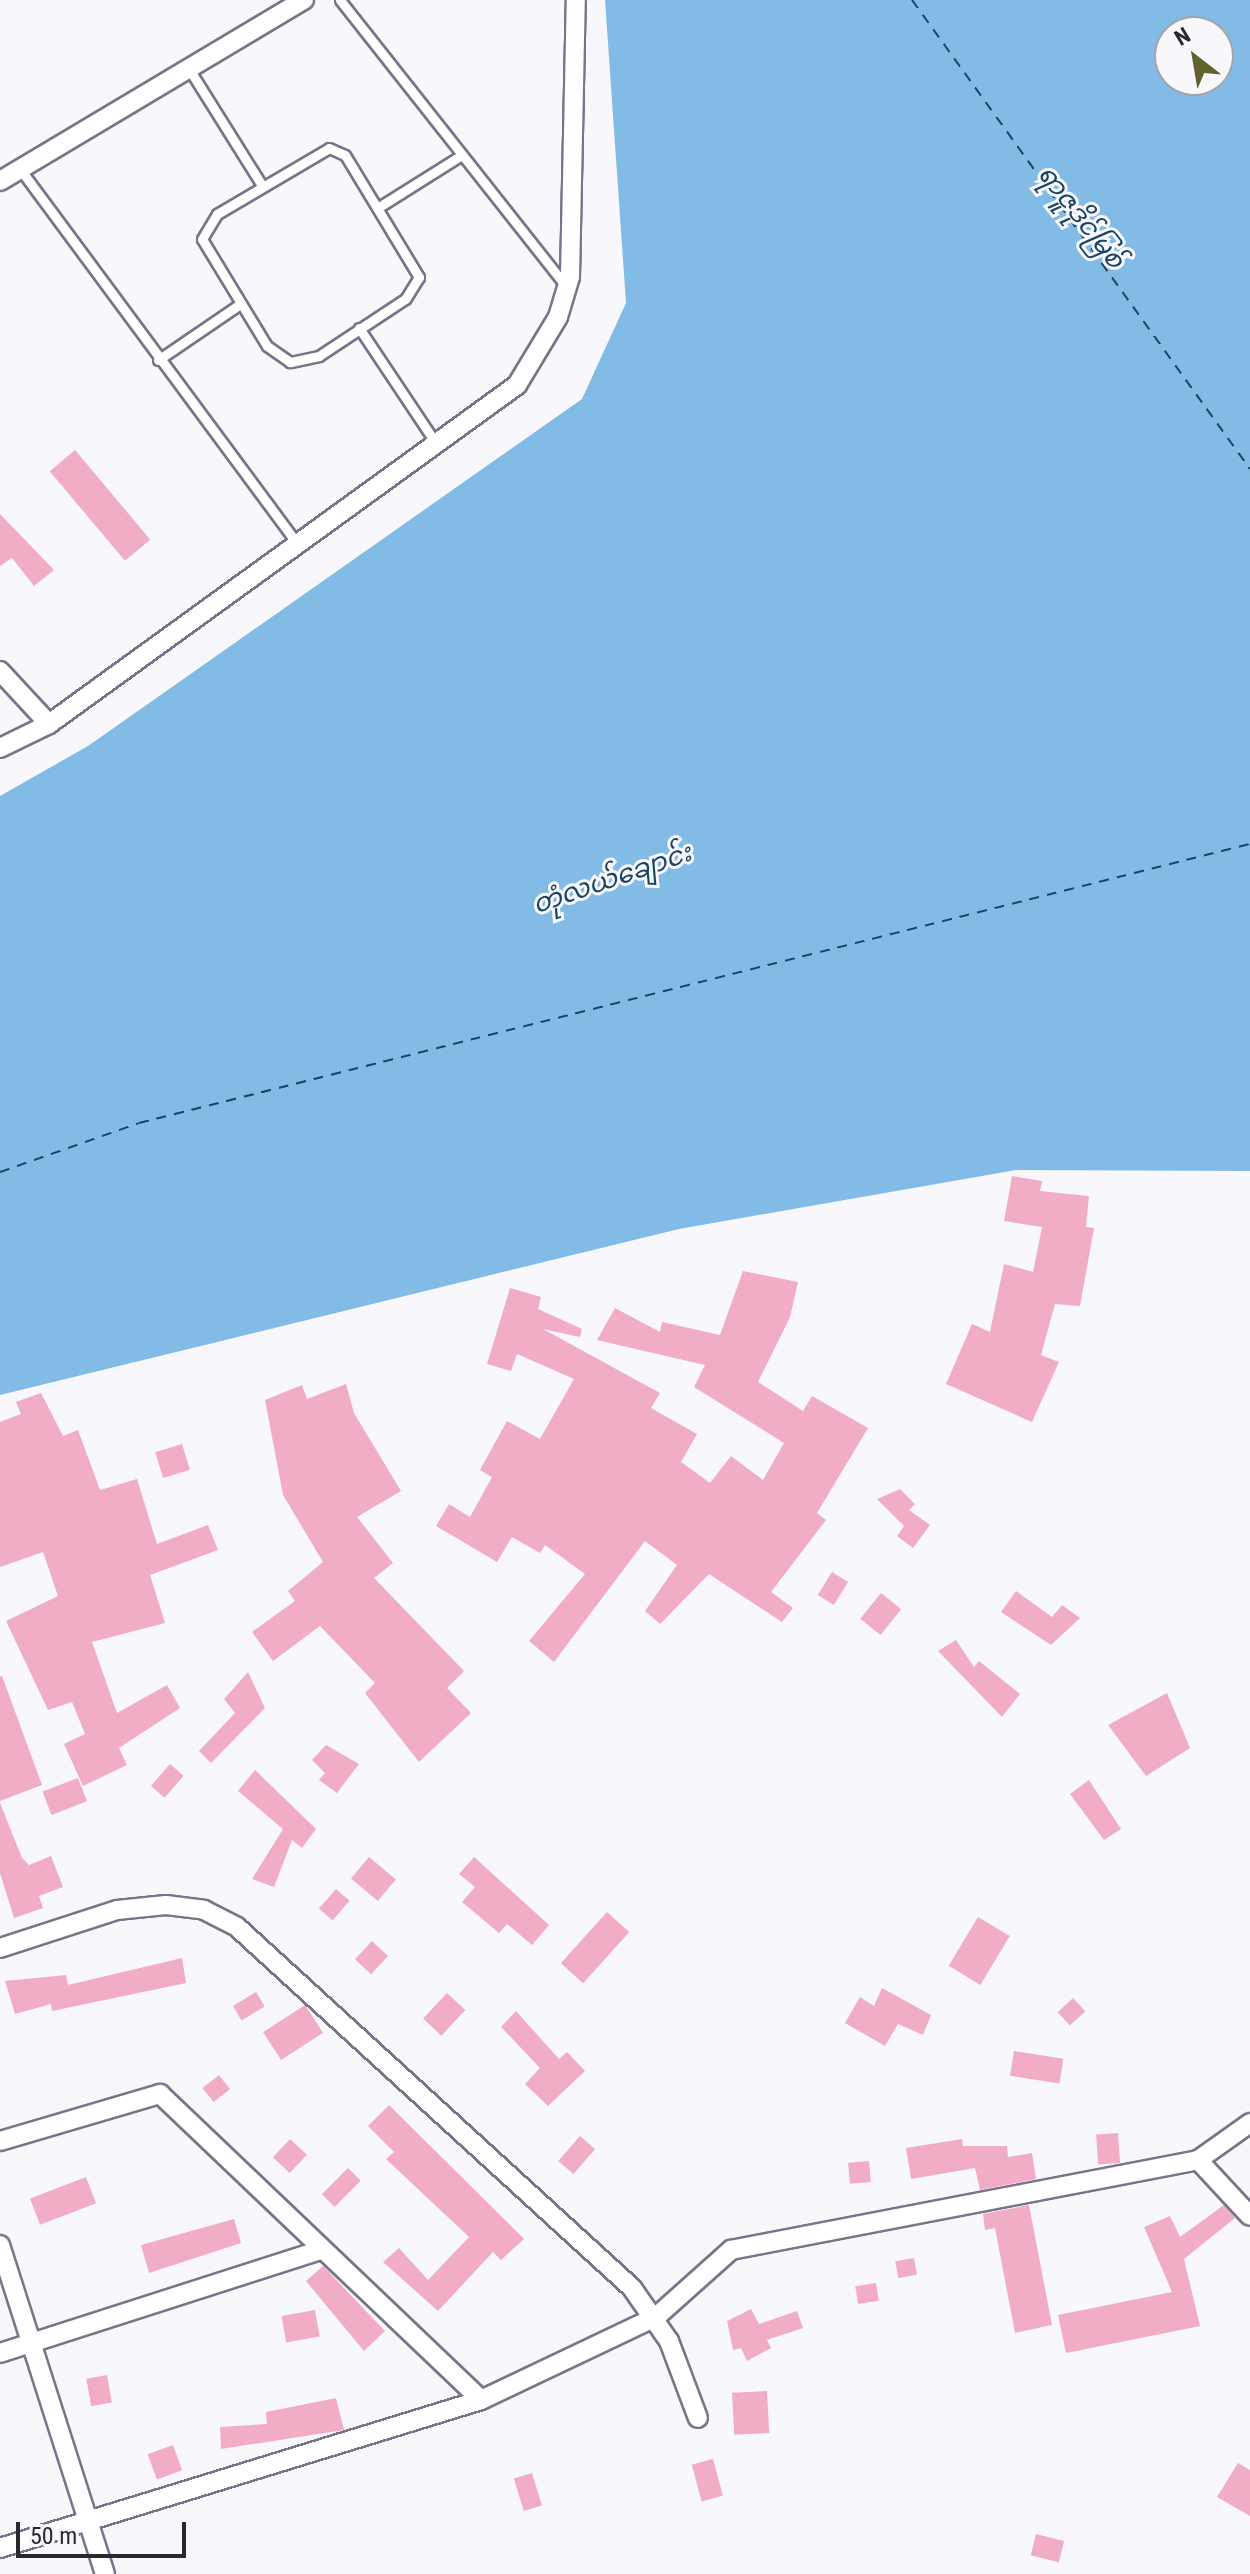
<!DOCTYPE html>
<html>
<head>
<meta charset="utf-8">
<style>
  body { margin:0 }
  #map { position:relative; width:1250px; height:2574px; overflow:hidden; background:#f8f7fc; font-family:"Roboto Condensed","Noto Sans Myanmar",sans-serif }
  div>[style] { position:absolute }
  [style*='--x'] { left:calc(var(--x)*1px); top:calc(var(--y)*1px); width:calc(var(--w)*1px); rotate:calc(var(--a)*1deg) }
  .water>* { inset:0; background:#82bbe6 }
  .ferry>* { height:2px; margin-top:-1px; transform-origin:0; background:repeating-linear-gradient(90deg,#1a4562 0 10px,transparent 0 18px) }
  .building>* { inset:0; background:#f1adc6; transform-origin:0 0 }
  .roads { filter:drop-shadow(2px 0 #797489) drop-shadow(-2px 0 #797489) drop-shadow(0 2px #797489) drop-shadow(0 -2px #797489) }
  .service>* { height:9px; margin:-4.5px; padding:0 4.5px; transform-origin:4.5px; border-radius:4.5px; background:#fff }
  .minor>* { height:18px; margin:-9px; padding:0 9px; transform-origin:9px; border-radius:9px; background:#fff }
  span { translate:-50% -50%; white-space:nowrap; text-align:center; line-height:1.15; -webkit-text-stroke:6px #f8f7fc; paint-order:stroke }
  .water-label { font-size:26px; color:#1a4562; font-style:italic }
  .north { position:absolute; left:1154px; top:16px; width:80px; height:80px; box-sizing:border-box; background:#f8f7fc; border:2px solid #a5a4aa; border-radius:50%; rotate:329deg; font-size:22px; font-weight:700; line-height:32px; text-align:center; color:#292730 }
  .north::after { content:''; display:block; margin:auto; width:28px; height:36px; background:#61612e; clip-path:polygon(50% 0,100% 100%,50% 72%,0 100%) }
  .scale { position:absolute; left:16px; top:2522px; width:170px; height:36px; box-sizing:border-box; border:4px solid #292730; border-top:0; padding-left:10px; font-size:24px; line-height:28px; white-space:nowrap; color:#292730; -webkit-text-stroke:6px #f8f7fc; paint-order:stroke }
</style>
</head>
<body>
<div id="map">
  <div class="water">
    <i style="clip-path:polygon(evenodd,605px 0,1250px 0,1250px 1171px,1016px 1170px,679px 1229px,0 1395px,0 796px,88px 746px,582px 399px,626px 303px,605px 0,1170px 32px,1218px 32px,1218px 80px,1170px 80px,1170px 32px)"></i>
  </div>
  <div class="ferry">
    <i style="--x:912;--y:0;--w:578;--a:54.22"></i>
    <i style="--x:0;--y:1172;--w:147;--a:-19.4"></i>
    <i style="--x:139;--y:1123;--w:1145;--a:-14.1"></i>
  </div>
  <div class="building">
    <i style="left:75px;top:450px;width:117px;height:33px;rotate:50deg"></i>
    <i style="clip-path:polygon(0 514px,54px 570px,34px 586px,12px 558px,0 566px)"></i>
    <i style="clip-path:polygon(1012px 1176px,1042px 1181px,1040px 1191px,1089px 1196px,1086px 1227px,1094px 1228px,1080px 1306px,1055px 1304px,1041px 1355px,1059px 1362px,1032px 1422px,946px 1384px,972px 1324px,990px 1332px,1004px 1264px,1033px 1272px,1042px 1227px,1004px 1221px)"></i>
    <i style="clip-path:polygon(743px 1271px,798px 1282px,790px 1317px,758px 1382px,803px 1411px,812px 1396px,868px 1428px,817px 1513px,826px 1520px,771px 1592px,793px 1608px,782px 1622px,709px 1574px,660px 1624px,645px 1611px,677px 1565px,645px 1541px,554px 1662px,529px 1641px,585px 1574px,545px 1545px,540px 1553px,512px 1537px,497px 1562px,436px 1526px,449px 1504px,470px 1517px,492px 1477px,480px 1470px,507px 1421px,540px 1439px,574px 1379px,517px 1354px,511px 1371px,487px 1364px,510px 1288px,541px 1297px,538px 1309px,582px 1329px,580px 1337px,543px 1329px,660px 1393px,651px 1408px,697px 1434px,681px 1462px,710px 1483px,731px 1456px,763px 1480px,784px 1443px,694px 1387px,705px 1365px,597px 1340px,615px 1308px,660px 1332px,662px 1322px,720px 1335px)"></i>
    <i style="clip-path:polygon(346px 1384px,354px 1413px,401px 1491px,357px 1517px,393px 1563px,374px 1578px,464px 1671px,447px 1688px,471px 1713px,419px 1762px,365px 1693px,375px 1683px,320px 1626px,273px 1661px,252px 1632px,295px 1601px,288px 1591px,323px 1562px,283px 1495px,265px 1400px,302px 1385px,307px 1399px)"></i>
    <i style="clip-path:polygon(41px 1393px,63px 1436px,78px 1430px,100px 1490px,137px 1479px,157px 1544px,208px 1525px,218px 1550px,150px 1575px,165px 1623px,92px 1642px,117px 1713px,167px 1685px,180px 1708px,119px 1748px,127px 1765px,83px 1786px,64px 1744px,85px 1734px,72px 1702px,48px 1710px,6px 1621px,58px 1596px,43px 1552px,0 1567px,0 1422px,21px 1414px,16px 1402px)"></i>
    <i style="left:182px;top:1444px;width:27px;height:28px;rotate:73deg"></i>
    <i style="clip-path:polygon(900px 1489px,915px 1504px,909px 1510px,930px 1525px,913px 1548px,897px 1536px,904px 1526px,877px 1499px)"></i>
    <i style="left:832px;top:1572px;width:19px;height:27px;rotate:32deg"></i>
    <i style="clip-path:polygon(1016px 1591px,1052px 1617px,1062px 1605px,1080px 1618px,1051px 1645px,1001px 1612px)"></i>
    <i style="left:881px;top:1593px;width:26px;height:33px;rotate:39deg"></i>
    <i style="clip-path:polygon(956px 1640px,974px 1667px,979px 1661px,1020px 1694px,1002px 1717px,938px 1651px)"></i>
    <i style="clip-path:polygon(248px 1672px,265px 1708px,211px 1763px,199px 1751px,235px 1713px,224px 1699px)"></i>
    <i style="clip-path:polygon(2px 1676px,42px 1785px,0 1801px,0 1677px)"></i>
    <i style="clip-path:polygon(1167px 1693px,1190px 1748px,1146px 1776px,1108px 1725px)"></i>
    <i style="clip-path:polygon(326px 1745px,359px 1764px,337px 1793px,319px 1780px,325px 1773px,312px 1760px)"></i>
    <i style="left:170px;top:1764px;width:18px;height:29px;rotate:41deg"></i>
    <i style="clip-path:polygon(255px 1770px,316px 1829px,302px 1848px,292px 1840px,274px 1887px,252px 1879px,283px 1829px,238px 1791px)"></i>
    <i style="left:78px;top:1778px;width:25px;height:38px;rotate:69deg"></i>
    <i style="clip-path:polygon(1089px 1780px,1121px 1829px,1104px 1840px,1070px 1794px)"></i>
    <i style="clip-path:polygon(0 1803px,22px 1858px,29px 1865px,51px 1856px,63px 1887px,39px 1896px,43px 1908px,14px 1918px,0 1873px)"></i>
    <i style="left:369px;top:1857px;width:35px;height:28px;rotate:40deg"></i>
    <i style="clip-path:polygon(474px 1857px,549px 1925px,532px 1945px,507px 1924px,499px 1933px,462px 1902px,475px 1887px,459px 1874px)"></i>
    <i style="left:336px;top:1889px;width:18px;height:26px;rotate:41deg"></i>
    <i style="left:607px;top:1912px;width:30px;height:69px;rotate:42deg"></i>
    <i style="left:978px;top:1917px;width:37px;height:57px;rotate:31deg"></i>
    <i style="left:372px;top:1941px;width:22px;height:25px;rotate:43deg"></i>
    <i style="clip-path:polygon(182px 1958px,186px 1983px,52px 2011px,51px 2004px,15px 2014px,5px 1981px,66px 1975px,68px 1985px)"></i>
    <i style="clip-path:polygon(882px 1988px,931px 2015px,923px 2035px,898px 2024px,885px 2046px,845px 2023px,860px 1997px,874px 2006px)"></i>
    <i style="left:256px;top:1992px;width:17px;height:27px;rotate:59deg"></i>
    <i style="left:447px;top:1993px;width:25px;height:35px;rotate:43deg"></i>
    <i style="left:1073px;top:1998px;width:18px;height:21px;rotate:47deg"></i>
    <i style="left:305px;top:2005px;width:33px;height:50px;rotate:57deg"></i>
    <i style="clip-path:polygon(516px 2011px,559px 2059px,567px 2052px,585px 2071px,548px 2106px,525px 2084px,540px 2068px,501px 2027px)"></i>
    <i style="left:1014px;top:2051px;width:50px;height:25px;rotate:9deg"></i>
    <i style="left:219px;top:2075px;width:18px;height:21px;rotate:52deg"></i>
    <i style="clip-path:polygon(389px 2105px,524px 2239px,501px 2260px,493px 2252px,438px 2311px,383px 2262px,399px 2248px,428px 2280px,469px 2237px,386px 2159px,394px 2152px,368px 2126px)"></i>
    <i style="left:1118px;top:2133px;width:30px;height:22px;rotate:86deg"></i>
    <i style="left:580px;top:2136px;width:20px;height:33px;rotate:41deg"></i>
    <i style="left:290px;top:2139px;width:23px;height:25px;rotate:43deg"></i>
    <i style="clip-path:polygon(962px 2139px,963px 2146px,1007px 2146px,1008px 2157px,1032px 2153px,1036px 2179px,980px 2190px,975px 2168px,911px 2179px,906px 2148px)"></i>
    <i style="left:869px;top:2161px;width:21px;height:21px;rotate:85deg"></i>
    <i style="left:348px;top:2168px;width:18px;height:37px;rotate:45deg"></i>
    <i style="left:86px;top:2177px;width:28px;height:60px;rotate:69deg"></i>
    <i style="clip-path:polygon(1029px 2205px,1052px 2325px,1015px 2333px,995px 2228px,985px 2230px,983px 2214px)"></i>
    <i style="clip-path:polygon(1224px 2205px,1235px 2218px,1184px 2259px,1200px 2326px,1066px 2353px,1058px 2315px,1172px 2292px,1144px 2227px,1170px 2216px,1180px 2237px)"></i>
    <i style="clip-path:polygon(234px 2219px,241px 2243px,149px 2273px,141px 2245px)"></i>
    <i style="left:914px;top:2258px;width:17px;height:19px;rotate:80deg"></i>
    <i style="clip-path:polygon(323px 2266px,385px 2331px,364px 2351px,306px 2281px)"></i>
    <i style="left:876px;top:2283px;width:18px;height:21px;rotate:81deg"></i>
    <i style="clip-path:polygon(751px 2309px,759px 2324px,797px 2311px,803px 2328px,767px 2340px,771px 2348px,747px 2361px,741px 2348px,733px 2350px,727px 2321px)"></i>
    <i style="left:315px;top:2310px;width:27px;height:34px;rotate:80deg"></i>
    <i style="left:107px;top:2375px;width:28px;height:21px;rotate:80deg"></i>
    <i style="left:767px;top:2391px;width:42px;height:35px;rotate:87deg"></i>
    <i style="clip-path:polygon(336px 2398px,344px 2430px,221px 2449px,220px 2427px,267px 2424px,266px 2412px)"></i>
    <i style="left:173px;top:2445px;width:27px;height:27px;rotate:70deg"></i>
    <i style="left:713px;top:2459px;width:38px;height:22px;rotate:75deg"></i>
    <i style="clip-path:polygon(1238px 2463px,1250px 2470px,1250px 2516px,1217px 2497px)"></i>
    <i style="left:532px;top:2473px;width:34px;height:19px;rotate:73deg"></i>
    <i style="left:1036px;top:2534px;width:29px;height:22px;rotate:14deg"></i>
  </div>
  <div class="roads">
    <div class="service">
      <i style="--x:340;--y:0;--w:365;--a:51.7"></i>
      <i style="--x:189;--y:69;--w:136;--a:57.9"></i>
      <i style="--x:329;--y:148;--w:17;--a:24"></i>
      <i style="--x:345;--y:155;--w:143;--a:58.8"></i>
      <i style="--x:419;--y:277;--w:26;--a:122"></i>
      <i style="--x:405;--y:299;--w:103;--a:146.5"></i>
      <i style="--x:319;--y:356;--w:30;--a:168"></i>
      <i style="--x:290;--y:362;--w:28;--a:-145"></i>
      <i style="--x:267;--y:346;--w:125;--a:-121.3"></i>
      <i style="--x:202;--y:239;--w:29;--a:-59"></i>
      <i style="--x:217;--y:214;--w:130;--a:-30.5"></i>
      <i style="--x:20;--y:169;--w:469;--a:53.5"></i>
      <i style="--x:379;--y:207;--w:96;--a:-32.2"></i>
      <i style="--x:359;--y:328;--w:141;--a:56.3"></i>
      <i style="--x:158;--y:360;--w:99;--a:-34.3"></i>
    </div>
    <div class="minor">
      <i style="--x:0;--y:181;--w:354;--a:-30.8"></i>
      <i style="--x:0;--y:671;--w:72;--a:47.2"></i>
      <i style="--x:0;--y:748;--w:55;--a:-26.1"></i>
      <i style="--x:49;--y:724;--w:578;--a:-35.92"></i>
      <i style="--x:517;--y:385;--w:79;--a:-58.9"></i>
      <i style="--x:558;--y:317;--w:42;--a:-73.3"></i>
      <i style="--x:570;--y:277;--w:277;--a:-88.8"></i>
      <i style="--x:0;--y:1948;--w:123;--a:-18"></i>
      <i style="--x:117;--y:1910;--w:49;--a:-5.8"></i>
      <i style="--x:166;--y:1905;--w:38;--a:7"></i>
      <i style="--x:204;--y:1910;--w:37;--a:27"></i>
      <i style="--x:237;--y:1927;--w:535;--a:42.42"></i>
      <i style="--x:632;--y:2288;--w:65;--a:55.1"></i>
      <i style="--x:669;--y:2341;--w:82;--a:69.4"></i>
      <i style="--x:0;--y:2141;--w:167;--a:-16.4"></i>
      <i style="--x:160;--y:2094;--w:443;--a:43.6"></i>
      <i style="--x:1198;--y:2160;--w:76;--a:47.1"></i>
      <i style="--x:0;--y:2245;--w:345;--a:72.3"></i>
      <i style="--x:0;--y:2353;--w:336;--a:-17.8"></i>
      <i style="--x:0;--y:2548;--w:503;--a:-17.1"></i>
      <i style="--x:481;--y:2400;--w:194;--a:-25.4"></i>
      <i style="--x:656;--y:2317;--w:101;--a:-41.8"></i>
      <i style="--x:731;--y:2250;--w:476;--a:-10.9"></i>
      <i style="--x:1198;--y:2160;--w:64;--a:-35.4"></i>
    </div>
  </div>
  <div class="water-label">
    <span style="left:1081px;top:217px;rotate:52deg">ရာဇူဒိုင်မြစ်</span>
    <span style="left:612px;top:879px;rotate:-19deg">တုံလယ်ချောင်း</span>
  </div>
  <div class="north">N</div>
  <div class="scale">50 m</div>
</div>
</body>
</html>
